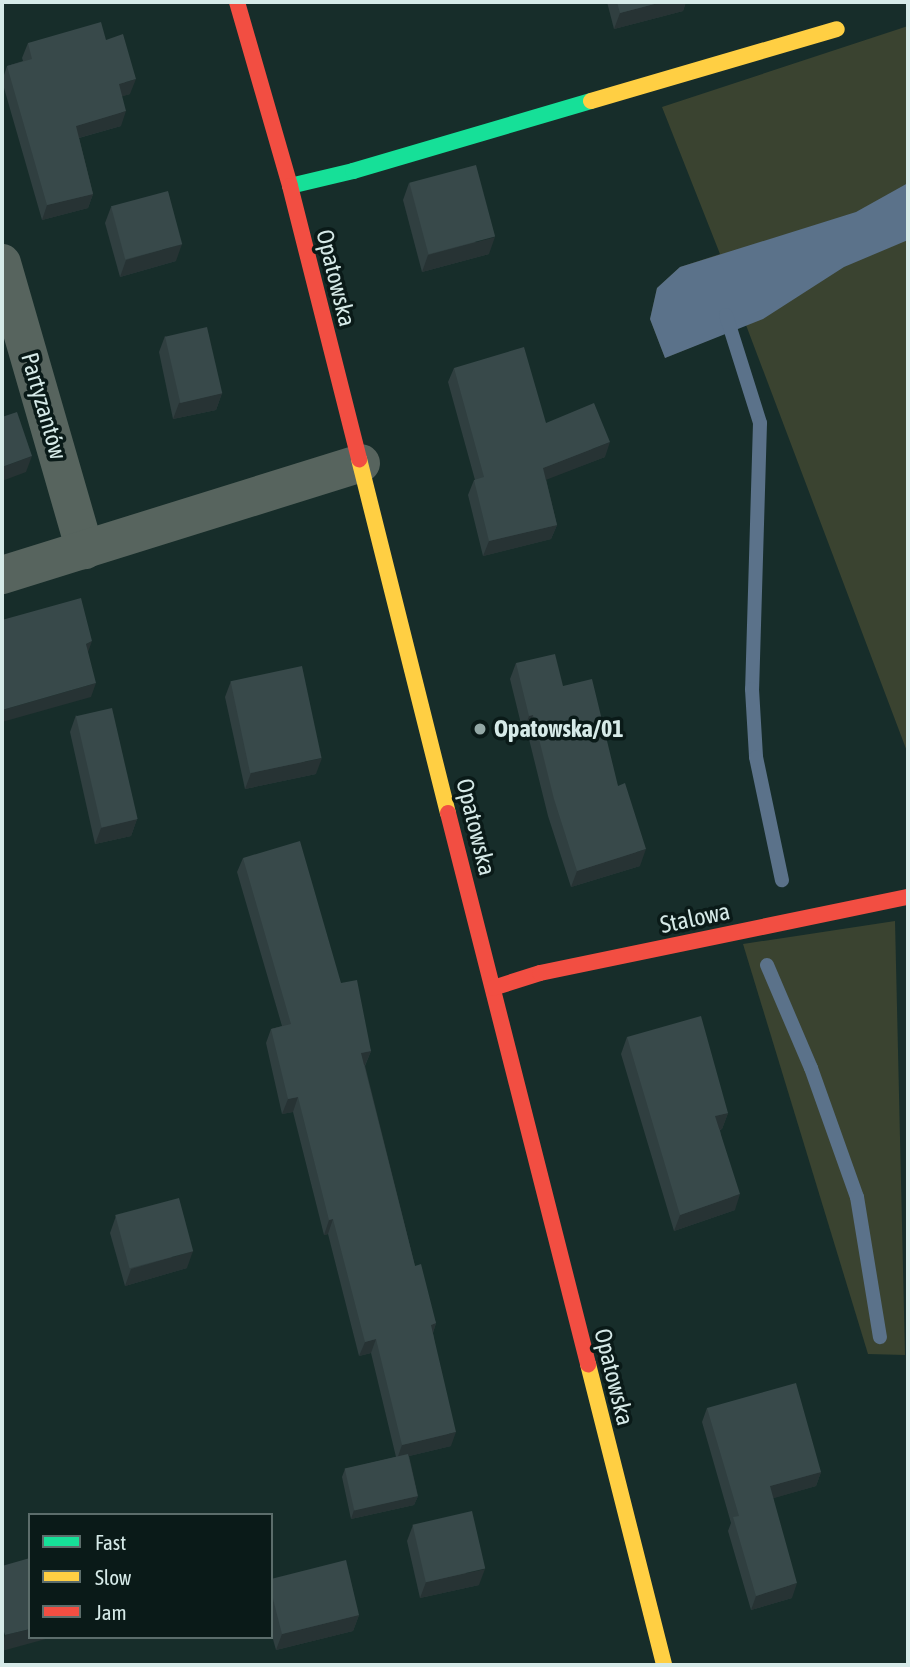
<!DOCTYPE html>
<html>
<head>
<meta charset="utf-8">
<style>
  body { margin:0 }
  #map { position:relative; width:910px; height:1667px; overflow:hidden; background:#172d2a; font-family:"Asap Condensed",sans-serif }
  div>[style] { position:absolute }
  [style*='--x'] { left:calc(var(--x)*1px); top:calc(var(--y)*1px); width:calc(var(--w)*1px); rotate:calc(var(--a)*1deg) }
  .green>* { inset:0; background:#3a4330 }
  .water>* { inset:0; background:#5b728a }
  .stream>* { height:14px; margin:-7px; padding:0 7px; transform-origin:7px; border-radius:7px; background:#5b728a }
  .street>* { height:38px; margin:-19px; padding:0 19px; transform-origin:19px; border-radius:19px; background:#57645e }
  .fast>* { height:16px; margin:-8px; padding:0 8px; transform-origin:8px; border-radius:8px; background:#16e098 }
  .slow>* { height:16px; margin:-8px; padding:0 8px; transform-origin:8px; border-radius:8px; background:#ffcf43 }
  .jam>* { height:16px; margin:-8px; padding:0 8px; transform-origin:8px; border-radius:8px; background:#f24e42 }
  .wall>* { inset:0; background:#303f40 }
  .shaded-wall>* { inset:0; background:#273334 }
  .building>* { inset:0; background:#38494a; transform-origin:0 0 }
  .dots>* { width:19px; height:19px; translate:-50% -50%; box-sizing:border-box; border:4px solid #0a1a18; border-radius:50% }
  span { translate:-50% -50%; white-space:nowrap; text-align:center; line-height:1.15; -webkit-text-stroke:7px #0a1a18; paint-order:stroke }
  .street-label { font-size:24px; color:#d6eae8 }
  .poi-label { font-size:24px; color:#d6eae8; font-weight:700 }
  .left { translate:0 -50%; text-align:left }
  .frame { position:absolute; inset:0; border:4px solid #d6eae8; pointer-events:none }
  .legend { position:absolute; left:28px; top:1513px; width:245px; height:126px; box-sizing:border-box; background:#0a1a18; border:2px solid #5c6d6b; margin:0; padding:9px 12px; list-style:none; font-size:21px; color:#d6eae8 }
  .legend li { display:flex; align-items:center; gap:14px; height:35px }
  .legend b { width:35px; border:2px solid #5c6d6b }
</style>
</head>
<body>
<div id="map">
  <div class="green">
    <i style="clip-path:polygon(908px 26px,908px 754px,746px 325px,665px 358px,650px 319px,657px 288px,680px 267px,720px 254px,662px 107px)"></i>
    <i style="clip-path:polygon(895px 921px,905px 1355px,868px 1354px,743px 944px)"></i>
  </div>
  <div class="water">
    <i style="clip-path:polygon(908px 183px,908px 240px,844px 267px,763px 319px,665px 358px,650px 319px,657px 288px,680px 267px,856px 212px)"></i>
  </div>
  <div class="stream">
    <i style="--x:726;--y:315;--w:113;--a:72.5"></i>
    <i style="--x:760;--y:423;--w:266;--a:91.7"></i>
    <i style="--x:752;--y:689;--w:68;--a:86.6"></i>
    <i style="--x:756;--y:757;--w:126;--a:78.1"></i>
    <i style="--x:767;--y:965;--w:112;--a:66.9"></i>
    <i style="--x:811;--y:1068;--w:137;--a:70.4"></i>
    <i style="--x:857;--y:1197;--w:142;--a:80.7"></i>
  </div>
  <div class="street">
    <i style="--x:2;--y:263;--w:299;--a:73.9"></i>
    <i style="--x:2;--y:575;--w:376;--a:-17.3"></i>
  </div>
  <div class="fast">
    <i style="--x:290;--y:186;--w:65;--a:-13.4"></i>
    <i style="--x:353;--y:171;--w:248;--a:-16.4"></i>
  </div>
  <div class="slow">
    <i style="--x:591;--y:101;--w:256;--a:-16.3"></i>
    <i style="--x:359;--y:459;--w:365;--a:75.9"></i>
    <i style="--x:588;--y:1364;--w:310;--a:75.8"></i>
  </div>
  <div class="jam">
    <i style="--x:237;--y:2;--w:191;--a:73.9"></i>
    <i style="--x:290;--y:186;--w:282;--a:75.8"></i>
    <i style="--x:448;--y:813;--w:569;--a:75.74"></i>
    <i style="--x:493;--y:988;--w:49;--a:-17.7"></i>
    <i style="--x:540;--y:973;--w:376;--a:-11.7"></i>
  </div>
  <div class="wall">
    <i style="clip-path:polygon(607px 2px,686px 2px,683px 11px,614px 29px)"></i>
    <i style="clip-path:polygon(106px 40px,130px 94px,122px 96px,121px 126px,79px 138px,93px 194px,88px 208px,42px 220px,2px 81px,7px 66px,23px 61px,22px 58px,28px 43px)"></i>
    <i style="clip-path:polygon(409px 183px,489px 254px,422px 272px,403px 200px)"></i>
    <i style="clip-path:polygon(111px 207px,176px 261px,120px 277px,105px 223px)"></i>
    <i style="clip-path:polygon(165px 336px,222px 393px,216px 410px,173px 419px,159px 352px)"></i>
    <i style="clip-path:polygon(454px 368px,546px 423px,605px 457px,546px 479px,557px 525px,551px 539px,483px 556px,468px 495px,474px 480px,475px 480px,448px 382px)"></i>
    <i style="clip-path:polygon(516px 663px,563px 686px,618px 786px,640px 866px,571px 887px,548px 816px,527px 731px,523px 732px,510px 679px)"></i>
    <i style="clip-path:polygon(231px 681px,316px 774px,245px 789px,225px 697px)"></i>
    <i style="clip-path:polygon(76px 715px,137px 819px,131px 836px,95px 844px,70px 732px)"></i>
    <i style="clip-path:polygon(243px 858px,341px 983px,371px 1051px,365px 1066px,415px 1266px,436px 1323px,433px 1333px,451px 1446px,409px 1456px,418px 1496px,414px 1505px,351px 1519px,342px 1477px,345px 1469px,396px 1457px,371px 1353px,359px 1356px,328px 1234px,324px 1235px,293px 1112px,282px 1114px,266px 1043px,271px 1029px,282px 1026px,237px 872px)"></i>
    <i style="clip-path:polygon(627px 1037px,728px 1113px,722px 1129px,720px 1130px,735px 1210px,674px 1231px,621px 1054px)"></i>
    <i style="clip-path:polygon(116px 1216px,187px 1268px,125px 1286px,110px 1233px)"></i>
    <i style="clip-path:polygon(707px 1408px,821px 1472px,816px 1486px,773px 1498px,792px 1598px,751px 1610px,728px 1531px,731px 1523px,702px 1422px)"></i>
    <i style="clip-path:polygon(413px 1525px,479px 1585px,420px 1598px,407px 1541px)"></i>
    <i style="clip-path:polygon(271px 1579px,359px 1615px,353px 1631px,276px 1650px,271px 1632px)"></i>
  </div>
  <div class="shaded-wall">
    <i style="clip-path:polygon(662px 2px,686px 2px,683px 11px,614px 29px,620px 13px)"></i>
    <i style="clip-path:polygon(136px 79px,130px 94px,114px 99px,119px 84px)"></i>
    <i style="clip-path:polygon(126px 111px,121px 126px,71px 140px,76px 126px)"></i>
    <i style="clip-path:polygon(93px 194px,88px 208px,42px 220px,47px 205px)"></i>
    <i style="clip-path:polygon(495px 237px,489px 254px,422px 272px,428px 255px)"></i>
    <i style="clip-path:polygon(182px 244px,176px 261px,120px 277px,126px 260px)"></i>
    <i style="clip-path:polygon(222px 393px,216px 410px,173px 419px,179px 403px)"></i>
    <i style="clip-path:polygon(610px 442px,605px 457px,538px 483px,543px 468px)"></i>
    <i style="clip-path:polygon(32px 456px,26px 472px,2px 481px,2px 467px)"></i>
    <i style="clip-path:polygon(557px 525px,551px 539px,483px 556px,489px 541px)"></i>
    <i style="clip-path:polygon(92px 641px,87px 655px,86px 644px)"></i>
    <i style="clip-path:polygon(96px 683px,91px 697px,2px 722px,2px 710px)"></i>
    <i style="clip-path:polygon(533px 715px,527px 731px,523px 732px,529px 716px)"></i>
    <i style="clip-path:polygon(322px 758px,316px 774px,245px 789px,251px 773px)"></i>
    <i style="clip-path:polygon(137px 819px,131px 836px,95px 844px,101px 828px)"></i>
    <i style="clip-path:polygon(646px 849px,640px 866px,571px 887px,577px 871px)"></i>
    <i style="clip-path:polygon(371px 1051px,365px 1065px,356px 1067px,361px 1053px)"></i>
    <i style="clip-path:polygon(298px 1097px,293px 1112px,282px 1114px,288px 1099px)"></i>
    <i style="clip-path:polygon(728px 1113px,722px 1129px,709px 1133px,715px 1116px)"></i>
    <i style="clip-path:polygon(740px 1194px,735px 1210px,674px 1231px,680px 1215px)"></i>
    <i style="clip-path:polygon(333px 1219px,328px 1234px,324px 1235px,329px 1220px)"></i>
    <i style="clip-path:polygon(193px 1251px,187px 1268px,125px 1286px,131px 1269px)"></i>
    <i style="clip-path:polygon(436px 1323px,431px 1338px,431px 1325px)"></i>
    <i style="clip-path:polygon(376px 1339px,371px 1353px,359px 1356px,365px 1342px)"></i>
    <i style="clip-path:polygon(456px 1432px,451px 1446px,397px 1459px,402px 1445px)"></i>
    <i style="clip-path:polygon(821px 1472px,816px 1486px,764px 1501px,770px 1486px)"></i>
    <i style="clip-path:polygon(418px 1496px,414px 1505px,351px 1519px,354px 1510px)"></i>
    <i style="clip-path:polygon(485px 1569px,479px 1585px,420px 1598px,426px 1582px)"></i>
    <i style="clip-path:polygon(797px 1583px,792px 1598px,751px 1610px,756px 1596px)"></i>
    <i style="clip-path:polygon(359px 1615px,353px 1631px,276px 1650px,282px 1634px)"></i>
    <i style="clip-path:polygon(30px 1629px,30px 1637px,53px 1637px,2px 1651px,2px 1644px,5px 1635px)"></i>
  </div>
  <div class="building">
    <i style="clip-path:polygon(617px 2px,662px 2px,620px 13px)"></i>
    <i style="clip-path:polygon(101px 22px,106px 40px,123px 34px,136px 79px,119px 84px,126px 111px,76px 126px,93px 194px,47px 205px,7px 66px,32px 59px,28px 43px)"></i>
    <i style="left:476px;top:165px;width:74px;height:69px;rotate:75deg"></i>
    <i style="left:168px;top:191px;width:55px;height:59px;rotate:75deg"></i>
    <i style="left:207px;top:327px;width:68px;height:43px;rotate:77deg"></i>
    <i style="clip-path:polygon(524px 347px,546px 423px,594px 403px,610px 442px,543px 468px,557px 525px,489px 541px,474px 480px,484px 477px,454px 368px)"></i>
    <i style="clip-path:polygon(17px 412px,32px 456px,2px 467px,2px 417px)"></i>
    <i style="clip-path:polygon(81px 598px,92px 641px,86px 644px,96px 683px,2px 710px,2px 620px)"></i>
    <i style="clip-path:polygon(555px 654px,563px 686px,592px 679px,618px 786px,625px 783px,646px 849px,577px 871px,554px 799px,533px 715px,529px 716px,516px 663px)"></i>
    <i style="left:302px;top:666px;width:94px;height:73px;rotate:78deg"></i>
    <i style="left:112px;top:708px;width:114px;height:37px;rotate:77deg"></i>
    <i style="clip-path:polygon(300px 841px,341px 983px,357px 980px,371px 1051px,361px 1053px,415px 1266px,421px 1264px,436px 1323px,431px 1325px,456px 1432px,402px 1445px,376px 1339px,365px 1342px,333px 1219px,329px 1220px,298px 1097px,288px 1099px,271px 1029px,291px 1024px,243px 858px)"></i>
    <i style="clip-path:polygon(701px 1016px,728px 1113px,715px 1116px,740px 1194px,680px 1215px,627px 1037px)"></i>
    <i style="left:179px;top:1198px;width:55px;height:66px;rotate:75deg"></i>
    <i style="clip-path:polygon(796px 1383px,821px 1472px,770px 1486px,797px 1583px,756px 1596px,733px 1517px,739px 1516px,707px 1408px)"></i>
    <i style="left:408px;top:1454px;width:43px;height:65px;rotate:77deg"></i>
    <i style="left:472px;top:1511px;width:59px;height:61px;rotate:77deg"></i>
    <i style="clip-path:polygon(30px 1558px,30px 1629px,5px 1635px,4px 1632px,2px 1632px,2px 1566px)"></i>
    <i style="clip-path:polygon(346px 1560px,359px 1615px,282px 1634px,271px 1591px,271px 1579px)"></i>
  </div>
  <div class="dots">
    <i style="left:480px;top:729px;background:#93a8a6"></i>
  </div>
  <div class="street-label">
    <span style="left:336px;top:278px;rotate:76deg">Opatowska</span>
    <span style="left:44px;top:406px;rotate:74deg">Partyzantów</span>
    <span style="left:476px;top:827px;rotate:76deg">Opatowska</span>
    <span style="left:695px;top:918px;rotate:-12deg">Stalowa</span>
    <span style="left:614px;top:1377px;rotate:76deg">Opatowska</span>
  </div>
  <div class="poi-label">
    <span class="left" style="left:494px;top:729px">Opatowska/01</span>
  </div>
  <div class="frame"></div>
  <ul class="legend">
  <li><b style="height:9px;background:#16e098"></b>Fast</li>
  <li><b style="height:9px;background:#ffcf43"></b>Slow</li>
  <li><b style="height:9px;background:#f24e42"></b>Jam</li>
  </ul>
</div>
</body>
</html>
